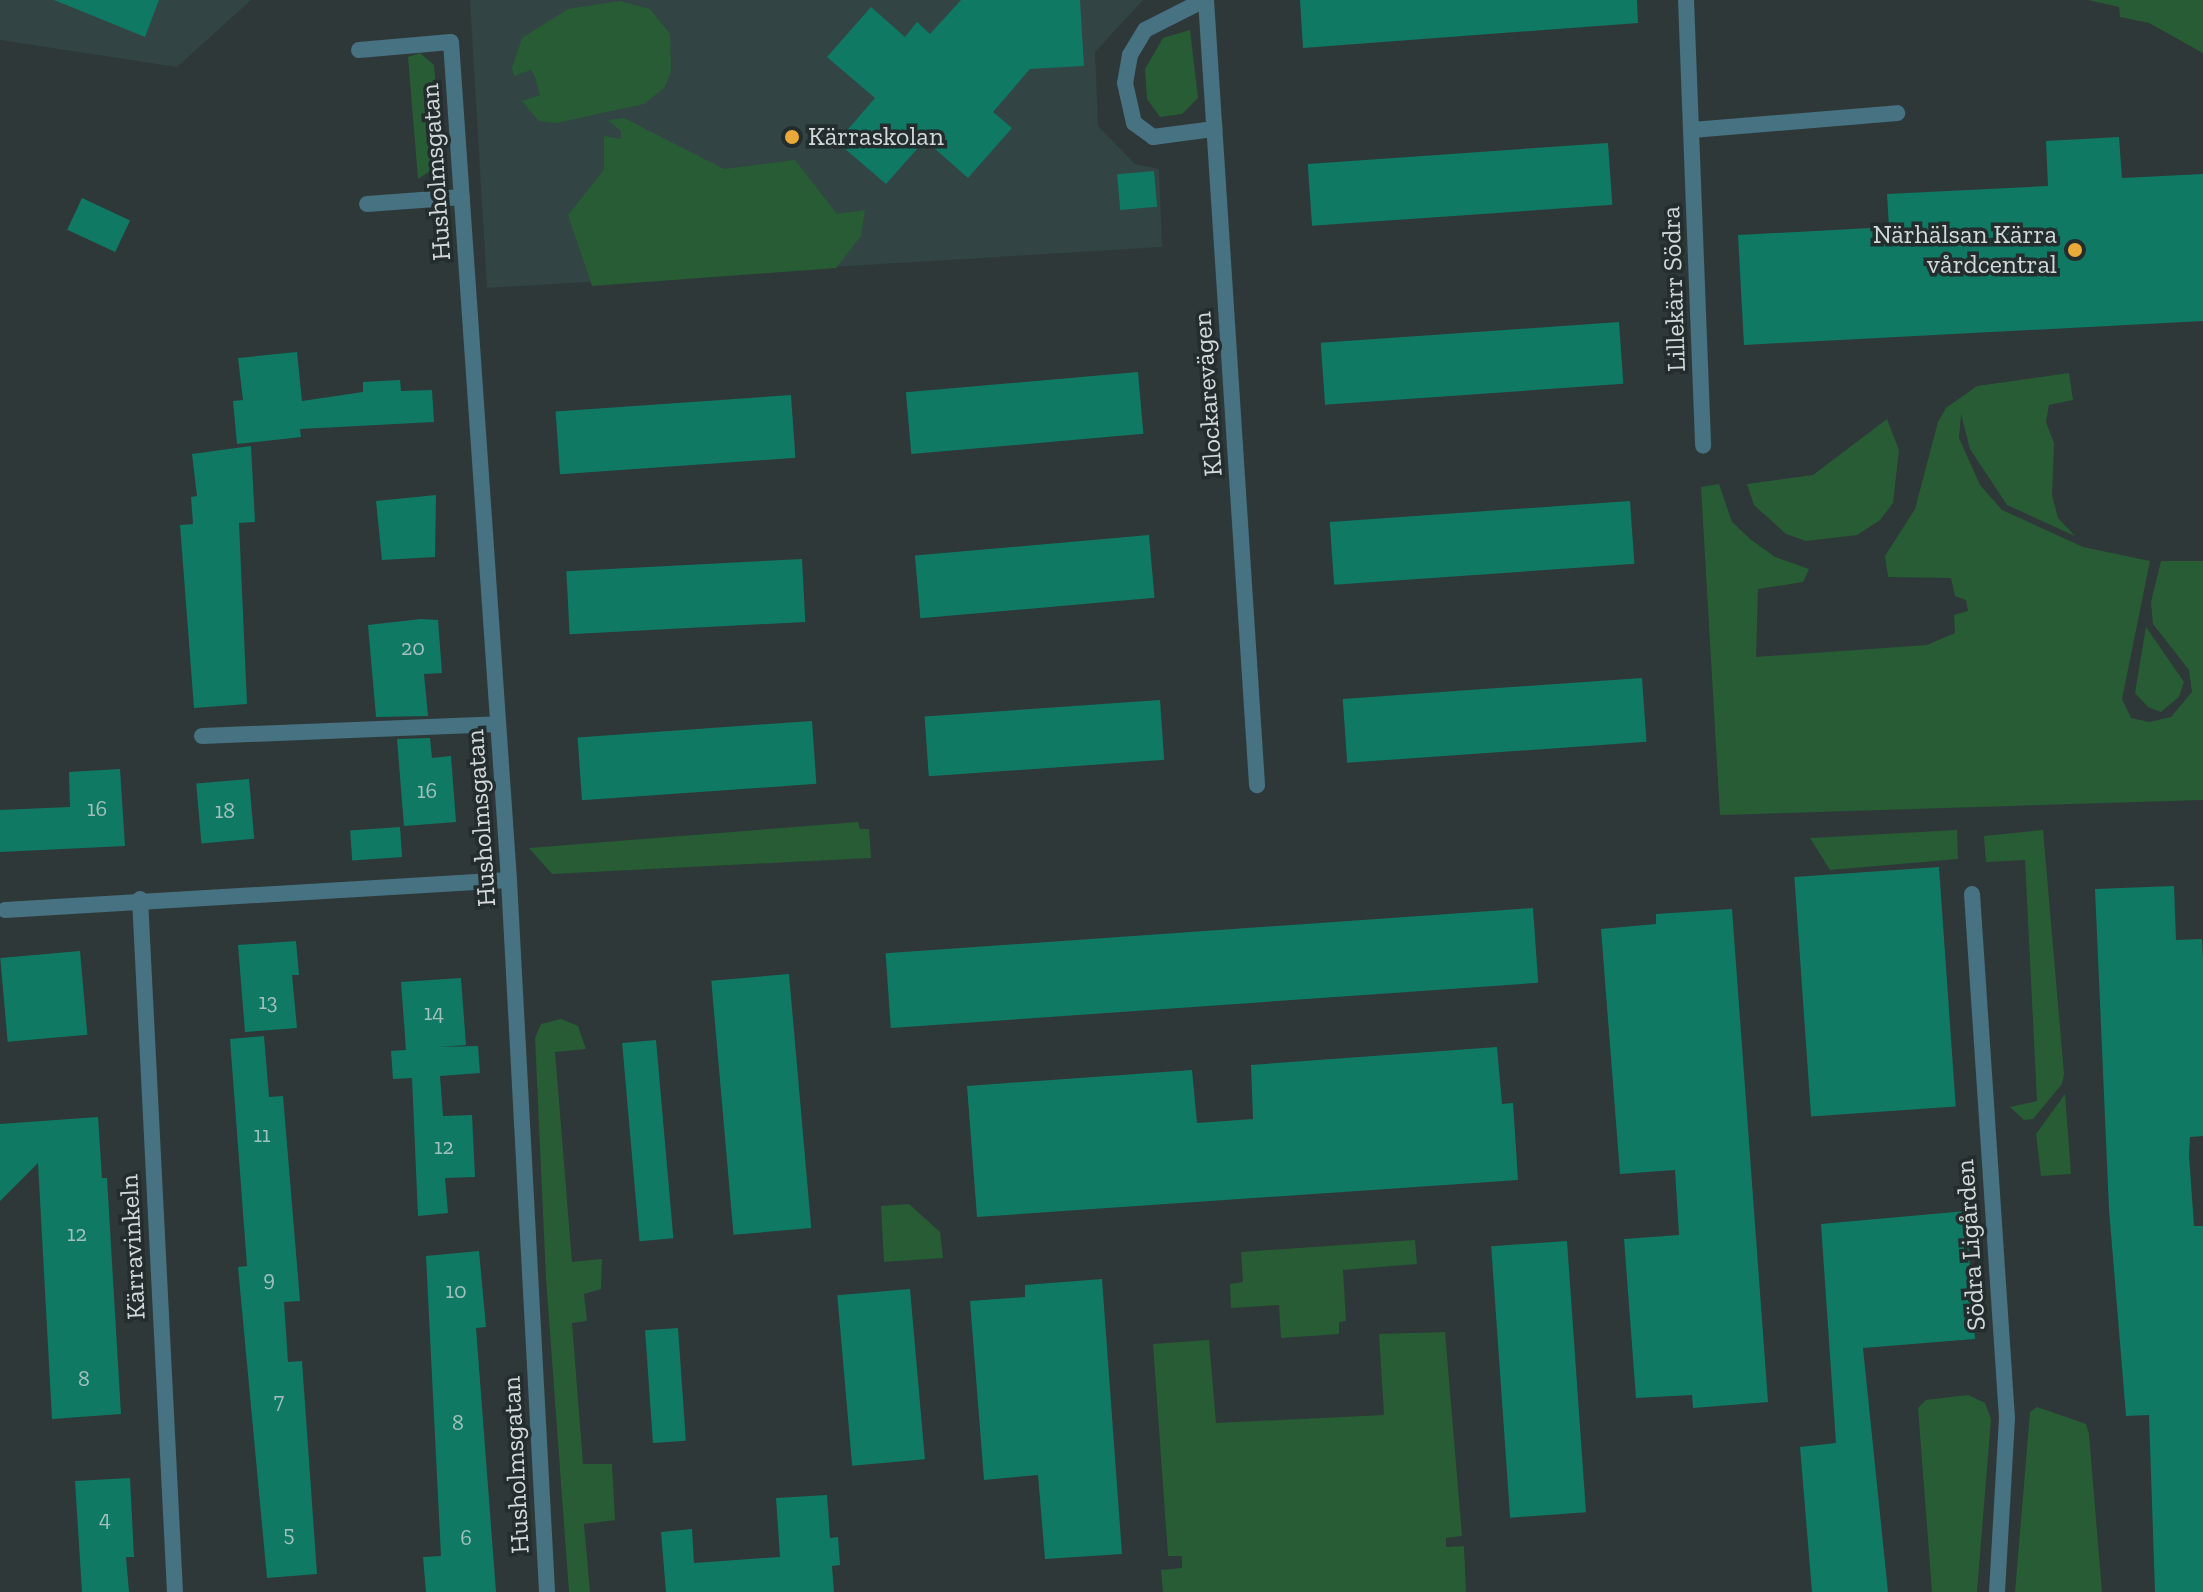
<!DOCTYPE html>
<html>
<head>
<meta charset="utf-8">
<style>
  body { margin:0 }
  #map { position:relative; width:2203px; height:1592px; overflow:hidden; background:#2e3838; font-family:"Zilla Slab",serif }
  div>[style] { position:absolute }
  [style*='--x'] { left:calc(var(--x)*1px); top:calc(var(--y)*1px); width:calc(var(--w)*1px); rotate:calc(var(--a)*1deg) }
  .built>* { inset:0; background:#324444 }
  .green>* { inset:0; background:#275c35 }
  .building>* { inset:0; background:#0f7964; transform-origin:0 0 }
  .lane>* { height:16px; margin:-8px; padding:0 8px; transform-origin:8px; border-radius:8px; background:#477281 }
  .street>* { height:16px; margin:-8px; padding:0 8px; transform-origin:8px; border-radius:8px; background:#477281 }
  .dots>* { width:22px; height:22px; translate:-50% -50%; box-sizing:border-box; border:4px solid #242d2e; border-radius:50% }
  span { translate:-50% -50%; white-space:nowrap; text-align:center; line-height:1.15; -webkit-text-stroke:7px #242d2e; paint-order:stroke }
  .number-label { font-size:22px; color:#a2c1bc }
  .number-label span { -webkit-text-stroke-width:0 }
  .poi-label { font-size:26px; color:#d3d9d9 }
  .left { translate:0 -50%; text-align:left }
  .right { translate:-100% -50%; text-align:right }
  .street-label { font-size:26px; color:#d3d9d9 }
</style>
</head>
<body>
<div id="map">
  <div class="built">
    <i style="clip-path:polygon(0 0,251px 0,177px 67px,0 40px)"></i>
    <i style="clip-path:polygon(470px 0,1143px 0,1095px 52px,1098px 126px,1135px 164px,1159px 169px,1162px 247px,487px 288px)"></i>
  </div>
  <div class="green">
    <i style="clip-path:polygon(2088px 0,2203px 0,2203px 53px,2149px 23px,2120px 17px,2119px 7px)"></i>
    <i style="clip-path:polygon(620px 1px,650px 9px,670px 34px,671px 71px,665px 87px,644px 104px,556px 123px,539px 121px,522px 101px,540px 95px,535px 77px,531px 70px,514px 76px,512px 68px,522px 38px,568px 9px)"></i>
    <i style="clip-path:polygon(1190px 30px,1198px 98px,1182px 114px,1160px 117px,1147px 99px,1145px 69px,1163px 38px)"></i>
    <i style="clip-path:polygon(420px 53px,434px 65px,441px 150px,433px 169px,418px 179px,408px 57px)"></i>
    <i style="clip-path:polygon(624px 118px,724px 169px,795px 160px,837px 214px,865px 210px,861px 236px,836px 268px,592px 286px,568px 215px,604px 170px,604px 136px,621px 139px,621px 131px,608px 120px)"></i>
    <i style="clip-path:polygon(2069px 373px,2073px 400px,2049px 405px,2046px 422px,2054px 443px,2052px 495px,2058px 518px,2075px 536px,2007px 505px,1970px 449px,1961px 414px,1959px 438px,1980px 485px,2002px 510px,2083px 547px,2150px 561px,2122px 699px,2131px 718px,2149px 722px,2171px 717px,2192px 692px,2189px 670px,2153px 624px,2151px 602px,2161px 561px,2203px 561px,2203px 800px,1720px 815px,1701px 487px,1719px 484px,1732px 522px,1750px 539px,1775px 557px,1809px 569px,1803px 582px,1758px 589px,1756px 657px,1927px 645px,1955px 633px,1954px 615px,1968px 611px,1966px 600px,1955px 596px,1951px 578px,1888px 577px,1885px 556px,1915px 509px,1938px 422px,1946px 408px,1977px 386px)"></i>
    <i style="clip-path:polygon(1887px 419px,1899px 450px,1893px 503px,1880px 520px,1857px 535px,1806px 541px,1786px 534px,1754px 505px,1747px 484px,1813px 475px)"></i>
    <i style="clip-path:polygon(2146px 627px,2184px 682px,2179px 697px,2161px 712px,2148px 707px,2135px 693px)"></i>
    <i style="clip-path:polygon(858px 822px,860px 829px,869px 829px,871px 858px,552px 874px,529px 848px)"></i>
    <i style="clip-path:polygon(1957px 830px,1958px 859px,1830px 870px,1810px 838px)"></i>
    <i style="clip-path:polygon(2043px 830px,2064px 1074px,2062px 1084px,2033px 1119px,2024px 1120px,2010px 1107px,2037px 1101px,2025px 860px,1986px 862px,1984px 836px)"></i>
    <i style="clip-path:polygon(561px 1019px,578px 1026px,586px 1049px,555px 1052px,572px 1262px,602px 1259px,601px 1289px,584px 1294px,587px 1321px,572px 1323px,583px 1464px,612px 1464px,615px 1520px,584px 1524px,590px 1592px,569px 1592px,546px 1278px,535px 1038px,541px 1024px)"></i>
    <i style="clip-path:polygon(2065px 1094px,2071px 1174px,2041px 1176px,2036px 1134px)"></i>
    <i style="clip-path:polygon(909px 1204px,940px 1232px,943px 1258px,884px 1262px,881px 1206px)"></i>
    <i style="clip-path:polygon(1415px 1240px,1417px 1264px,1343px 1270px,1346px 1321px,1339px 1322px,1339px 1334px,1281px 1338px,1279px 1305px,1231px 1308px,1230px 1284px,1243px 1282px,1241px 1252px)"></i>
    <i style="clip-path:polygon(1445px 1332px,1462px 1536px,1446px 1538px,1446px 1547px,1464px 1546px,1466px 1592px,1163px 1592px,1161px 1570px,1182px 1568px,1182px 1556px,1168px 1556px,1153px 1344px,1209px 1340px,1216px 1423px,1384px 1415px,1379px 1334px)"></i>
    <i style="clip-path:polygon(1968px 1395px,1985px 1403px,1991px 1419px,1977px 1592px,1932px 1592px,1918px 1408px,1926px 1400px)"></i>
    <i style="clip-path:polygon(2037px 1407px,2086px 1424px,2089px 1434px,2102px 1592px,2015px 1592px,2030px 1412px)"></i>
  </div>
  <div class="building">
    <i style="clip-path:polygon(54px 0,159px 0,145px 37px)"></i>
    <i style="clip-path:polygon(961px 0,1080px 0,1084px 66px,1030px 69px,993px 112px,1012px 128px,968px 178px,925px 140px,886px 184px,837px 142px,875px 98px,827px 57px,871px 7px,905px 37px,917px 22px,930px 34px)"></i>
    <i style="clip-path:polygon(1300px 0,1637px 0,1638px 23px,1303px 48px)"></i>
    <i style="clip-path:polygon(2119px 137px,2122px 178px,2203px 174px,2203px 321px,1744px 345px,1738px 235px,1889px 227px,1887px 194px,2048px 186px,2046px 141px)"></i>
    <i style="left:1608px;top:143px;width:62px;height:301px;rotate:86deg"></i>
    <i style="left:1154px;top:171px;width:36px;height:37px;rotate:85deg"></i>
    <i style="left:82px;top:198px;width:53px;height:35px;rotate:25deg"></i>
    <i style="left:1619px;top:322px;width:62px;height:299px;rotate:86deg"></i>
    <i style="clip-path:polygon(297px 352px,302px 401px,363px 392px,363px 382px,400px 380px,401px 391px,432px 390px,434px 422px,300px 429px,301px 437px,237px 444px,233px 401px,243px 400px,238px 358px)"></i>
    <i style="left:1138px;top:372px;width:62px;height:233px;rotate:85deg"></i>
    <i style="left:791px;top:395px;width:63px;height:236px;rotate:86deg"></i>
    <i style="clip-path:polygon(251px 446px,255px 522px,239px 523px,247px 704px,194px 708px,180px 525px,193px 524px,191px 497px,197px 496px,192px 454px)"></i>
    <i style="clip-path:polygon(436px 495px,435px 557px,382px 560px,376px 501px)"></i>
    <i style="left:1630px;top:501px;width:63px;height:301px;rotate:86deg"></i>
    <i style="left:1149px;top:535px;width:63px;height:235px;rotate:85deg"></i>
    <i style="left:802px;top:559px;width:63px;height:236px;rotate:87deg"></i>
    <i style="clip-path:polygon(421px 619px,438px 620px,442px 673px,424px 674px,428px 716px,376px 717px,368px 625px)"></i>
    <i style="left:1642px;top:678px;width:64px;height:300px;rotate:86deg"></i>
    <i style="left:1160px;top:700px;width:60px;height:236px;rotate:86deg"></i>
    <i style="left:812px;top:721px;width:63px;height:235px;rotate:86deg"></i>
    <i style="clip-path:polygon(430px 738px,432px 758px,451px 756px,456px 822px,404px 826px,397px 739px)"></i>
    <i style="clip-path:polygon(120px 769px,125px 846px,0 852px,0 810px,70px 807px,69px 772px)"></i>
    <i style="left:249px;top:779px;width:60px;height:53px;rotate:85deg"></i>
    <i style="left:400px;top:827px;width:30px;height:50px;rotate:86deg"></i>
    <i style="left:1939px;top:867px;width:240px;height:145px;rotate:86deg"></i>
    <i style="clip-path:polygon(2174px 886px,2176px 940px,2202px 939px,2203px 959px,2203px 1136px,2190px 1137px,2189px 1155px,2194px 1226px,2203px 1226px,2203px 1592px,2155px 1592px,2149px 1415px,2126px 1416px,2109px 1209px,2095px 889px)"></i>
    <i style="left:1533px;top:908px;width:75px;height:649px;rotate:86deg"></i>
    <i style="clip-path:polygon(1732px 909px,1768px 1402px,1693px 1408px,1692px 1395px,1636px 1398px,1624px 1239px,1679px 1235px,1675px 1170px,1620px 1174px,1601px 929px,1656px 924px,1656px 914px)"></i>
    <i style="clip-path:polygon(296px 941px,299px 975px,292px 975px,297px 1028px,245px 1032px,238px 945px)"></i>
    <i style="left:80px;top:951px;width:84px;height:80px;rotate:85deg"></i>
    <i style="left:789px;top:974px;width:255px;height:78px;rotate:85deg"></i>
    <i style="clip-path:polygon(461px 978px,466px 1045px,438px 1047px,478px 1046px,480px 1073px,440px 1076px,443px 1116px,472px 1115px,475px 1177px,445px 1178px,448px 1213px,418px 1216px,412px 1078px,393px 1079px,391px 1051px,406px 1050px,401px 982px)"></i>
    <i style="clip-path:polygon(264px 1036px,269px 1097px,283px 1096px,300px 1301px,284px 1302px,288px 1362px,302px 1361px,317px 1574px,267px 1578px,238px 1267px,247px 1266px,230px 1039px)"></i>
    <i style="left:656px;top:1040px;width:199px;height:34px;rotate:85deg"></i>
    <i style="clip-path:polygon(1497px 1047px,1502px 1104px,1513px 1103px,1518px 1180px,977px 1217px,967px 1086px,1192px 1070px,1197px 1123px,1253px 1119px,1251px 1065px)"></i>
    <i style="clip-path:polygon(98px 1117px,102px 1178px,107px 1178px,121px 1414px,52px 1419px,38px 1163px,0 1201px,0 1124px)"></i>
    <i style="clip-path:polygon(1966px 1211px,1975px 1339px,1863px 1348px,1888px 1592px,1812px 1592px,1800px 1447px,1836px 1443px,1821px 1224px)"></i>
    <i style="left:1567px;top:1241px;width:272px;height:76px;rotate:86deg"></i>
    <i style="clip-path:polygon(479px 1251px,486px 1327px,476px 1328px,496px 1592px,426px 1592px,423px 1557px,441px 1556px,426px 1256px)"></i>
    <i style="clip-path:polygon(1102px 1279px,1122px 1554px,1045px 1559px,1038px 1475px,984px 1480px,970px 1301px,1025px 1297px,1025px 1285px)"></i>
    <i style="left:910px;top:1289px;width:171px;height:73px;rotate:85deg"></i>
    <i style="left:678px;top:1328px;width:113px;height:33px;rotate:86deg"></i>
    <i style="clip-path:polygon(130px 1478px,134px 1557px,126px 1557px,129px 1592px,82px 1592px,75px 1481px)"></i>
    <i style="clip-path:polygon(827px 1495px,830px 1538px,838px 1537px,840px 1565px,832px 1566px,834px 1592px,666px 1592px,661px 1532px,692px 1529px,694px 1563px,780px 1557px,776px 1498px)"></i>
  </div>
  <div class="lane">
    <i style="--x:1204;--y:0;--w:66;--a:153"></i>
    <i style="--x:1145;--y:30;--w:29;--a:121"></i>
    <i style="--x:1130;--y:55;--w:28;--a:100"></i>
    <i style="--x:1125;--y:83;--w:41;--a:77.3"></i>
    <i style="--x:1134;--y:123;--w:24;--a:36"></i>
    <i style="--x:1153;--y:137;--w:62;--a:-7.5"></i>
    <i style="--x:359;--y:50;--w:92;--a:-5"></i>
    <i style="--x:367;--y:204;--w:95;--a:-4.2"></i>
    <i style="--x:202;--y:736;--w:296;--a:-2.3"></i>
  </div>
  <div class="street">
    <i style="--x:1206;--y:0;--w:787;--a:86.28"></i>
    <i style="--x:1686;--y:0;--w:446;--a:87.8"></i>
    <i style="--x:451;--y:42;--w:840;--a:86.04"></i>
    <i style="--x:509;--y:880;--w:713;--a:86.94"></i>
    <i style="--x:1692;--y:130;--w:206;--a:-4.7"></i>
    <i style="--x:1972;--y:894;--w:525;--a:86.18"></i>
    <i style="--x:2007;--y:1418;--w:174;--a:93.3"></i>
    <i style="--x:140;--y:899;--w:694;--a:87.11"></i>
    <i style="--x:5;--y:910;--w:505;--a:-3.41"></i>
  </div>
  <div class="dots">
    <i style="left:792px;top:137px;background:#eaaa39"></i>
    <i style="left:2075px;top:250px;background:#eaaa39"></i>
  </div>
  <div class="number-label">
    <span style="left:413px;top:648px">20</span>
    <span style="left:427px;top:791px">16</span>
    <span style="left:97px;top:809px">16</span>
    <span style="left:225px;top:811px">18</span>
    <span style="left:268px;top:1002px">13</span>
    <span style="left:434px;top:1013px">14</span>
    <span style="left:262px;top:1135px">11</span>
    <span style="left:444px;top:1147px">12</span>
    <span style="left:77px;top:1234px">12</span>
    <span style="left:269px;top:1279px">9</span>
    <span style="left:456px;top:1291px">10</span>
    <span style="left:84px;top:1379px">8</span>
    <span style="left:279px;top:1401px">7</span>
    <span style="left:458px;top:1423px">8</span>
    <span style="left:105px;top:1519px">4</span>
    <span style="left:289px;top:1534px">5</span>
    <span style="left:466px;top:1538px">6</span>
  </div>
  <div class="poi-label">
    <span class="left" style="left:808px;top:137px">Kärraskolan</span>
    <span class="right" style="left:2057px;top:250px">Närhälsan Kärra<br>vårdcentral</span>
  </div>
  <div class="street-label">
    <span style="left:436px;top:172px;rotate:-94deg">Husholmsgatan</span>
    <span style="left:1674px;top:289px;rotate:-92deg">Lillekärr Södra</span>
    <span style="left:1208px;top:394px;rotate:-94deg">Klockarevägen</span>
    <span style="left:481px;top:818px;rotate:-94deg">Husholmsgatan</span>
    <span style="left:1971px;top:1245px;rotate:-94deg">Södra Ligården</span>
    <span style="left:133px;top:1247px;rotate:-93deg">Kärravinkeln</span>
    <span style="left:516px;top:1465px;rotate:-93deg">Husholmsgatan</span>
  </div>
</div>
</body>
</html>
